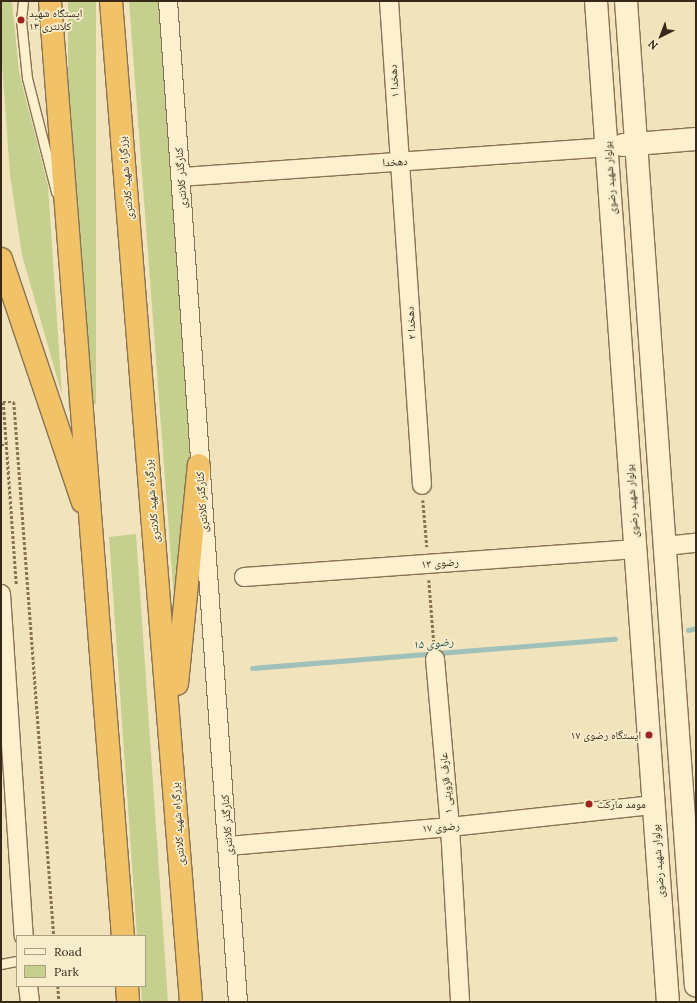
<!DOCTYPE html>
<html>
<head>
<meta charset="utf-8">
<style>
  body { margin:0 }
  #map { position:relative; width:697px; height:1003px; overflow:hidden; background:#f1e3bb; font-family:Lora,"Noto Naskh Arabic",serif }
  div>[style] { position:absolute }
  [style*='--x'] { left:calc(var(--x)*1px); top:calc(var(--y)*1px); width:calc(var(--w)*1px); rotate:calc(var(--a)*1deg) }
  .green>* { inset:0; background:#c5d08e; transform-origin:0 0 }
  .stream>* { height:5px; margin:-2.5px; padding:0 2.5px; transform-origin:2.5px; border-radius:2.5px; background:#a0c1b9 }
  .path>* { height:2.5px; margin-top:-1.25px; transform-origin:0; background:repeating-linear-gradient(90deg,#897254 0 3px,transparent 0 5px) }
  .roads { filter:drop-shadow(1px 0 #897254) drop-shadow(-1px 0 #897254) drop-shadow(0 1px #897254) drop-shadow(0 -1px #897254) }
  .service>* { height:9px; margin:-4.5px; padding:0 4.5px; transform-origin:4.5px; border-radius:4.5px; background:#fcf0ce }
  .minor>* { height:18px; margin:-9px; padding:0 9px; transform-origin:9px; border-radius:9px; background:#fcf0ce }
  .tertiary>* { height:22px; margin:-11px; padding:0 11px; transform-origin:11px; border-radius:11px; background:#fcf0ce }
  .trunk>* { height:22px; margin:-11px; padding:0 11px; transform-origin:11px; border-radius:11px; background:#f2c268 }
  .dots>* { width:11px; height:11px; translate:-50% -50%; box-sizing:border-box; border:2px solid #f8edcb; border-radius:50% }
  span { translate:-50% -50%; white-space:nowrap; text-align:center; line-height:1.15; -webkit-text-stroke:3.5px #f8edcb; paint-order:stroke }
  .poi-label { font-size:11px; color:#37291a }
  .left { translate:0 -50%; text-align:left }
  .right { translate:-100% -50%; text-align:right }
  .street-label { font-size:11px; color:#37291a }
  .water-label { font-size:12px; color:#285857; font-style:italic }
  .frame { position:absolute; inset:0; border:2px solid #37291a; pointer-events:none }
  .legend { position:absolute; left:16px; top:935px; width:130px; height:52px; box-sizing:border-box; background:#f8edcb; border:1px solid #ab9f84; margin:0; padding:5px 7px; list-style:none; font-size:12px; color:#37291a }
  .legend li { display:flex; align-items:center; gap:8px; height:20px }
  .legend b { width:20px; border:1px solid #ab9f84 }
  .north { position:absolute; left:641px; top:16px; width:40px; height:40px; -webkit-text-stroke:3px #f8edcb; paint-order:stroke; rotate:222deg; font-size:11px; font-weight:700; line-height:16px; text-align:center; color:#37291a }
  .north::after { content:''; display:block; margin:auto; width:14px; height:18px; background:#37291a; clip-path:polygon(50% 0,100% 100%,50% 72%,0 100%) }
</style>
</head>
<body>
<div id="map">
  <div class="green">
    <i style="clip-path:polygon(1px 1px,12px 1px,19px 72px,48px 186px,62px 395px,22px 255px,10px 175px,1px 49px)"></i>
    <i style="left:68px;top:1px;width:28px;height:403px"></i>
    <i style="clip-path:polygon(129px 1px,161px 1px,191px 447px,187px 498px,174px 598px)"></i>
    <i style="clip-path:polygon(136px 534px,168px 1002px,142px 1002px,141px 986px,145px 986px,145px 936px,137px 936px,109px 537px)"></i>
  </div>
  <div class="stream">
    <i style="--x:688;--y:630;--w:8;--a:-14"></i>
    <i style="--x:252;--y:668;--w:364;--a:-4.6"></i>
  </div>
  <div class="path">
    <i style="--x:1;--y:445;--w:5;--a:0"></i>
    <i style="--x:423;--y:500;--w:47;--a:85.1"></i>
    <i style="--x:429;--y:580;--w:63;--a:85.5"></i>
    <i style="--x:16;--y:584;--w:182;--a:-94.1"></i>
    <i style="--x:3;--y:402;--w:11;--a:0"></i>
    <i style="--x:14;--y:402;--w:535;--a:85.72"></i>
    <i style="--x:58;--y:986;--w:16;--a:86"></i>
  </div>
  <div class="roads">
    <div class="service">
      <i style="--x:23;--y:1;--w:19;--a:96"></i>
      <i style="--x:21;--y:20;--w:58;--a:84.1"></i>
      <i style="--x:27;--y:78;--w:118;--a:75.7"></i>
      <i style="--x:1;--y:964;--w:16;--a:-11"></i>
    </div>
    <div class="minor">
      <i style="--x:168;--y:1;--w:1003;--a:86"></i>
      <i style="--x:389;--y:1;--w:485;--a:86.1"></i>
      <i style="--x:181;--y:177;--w:428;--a:-4"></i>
      <i style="--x:665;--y:546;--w:31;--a:-6"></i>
      <i style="--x:244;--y:577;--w:393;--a:-4.1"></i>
      <i style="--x:1;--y:594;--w:343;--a:86.2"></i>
      <i style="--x:435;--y:659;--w:169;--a:84.9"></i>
      <i style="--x:450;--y:827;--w:175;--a:86.7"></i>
      <i style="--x:228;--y:846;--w:223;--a:-4.9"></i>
      <i style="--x:450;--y:827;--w:205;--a:-6.2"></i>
      <i style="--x:28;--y:986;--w:16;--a:83"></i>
    </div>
    <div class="tertiary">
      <i style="--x:596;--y:1;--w:1004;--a:85.89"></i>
      <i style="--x:626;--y:1;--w:987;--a:85.94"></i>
      <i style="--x:623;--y:145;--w:73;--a:-4.7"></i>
    </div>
    <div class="trunk">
      <i style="--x:50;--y:1;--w:938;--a:85.54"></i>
      <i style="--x:111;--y:1;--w:1004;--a:85.43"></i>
      <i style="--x:1;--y:259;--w:256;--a:71.4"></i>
      <i style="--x:177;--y:684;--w:220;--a:-84.3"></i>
      <i style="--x:127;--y:986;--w:16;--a:86"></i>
    </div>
  </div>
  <div class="dots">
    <i style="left:21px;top:20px;background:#9d231f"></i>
    <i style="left:649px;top:735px;background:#9d231f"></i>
    <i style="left:589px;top:804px;background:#9d231f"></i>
  </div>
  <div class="poi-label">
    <span class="left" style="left:29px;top:20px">ایستگاه شهید<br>کلانتری ۱۳</span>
    <span class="right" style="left:641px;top:735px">ایستگاه رضوی ۱۷</span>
    <span class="left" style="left:597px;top:804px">مومد مارکت</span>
  </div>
  <div class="street-label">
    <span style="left:394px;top:81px;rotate:-94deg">دهخدا ۱</span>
    <span style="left:395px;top:162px;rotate:-4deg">دهخدا</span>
    <span style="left:126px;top:178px;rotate:-95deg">بزرگراه شهید کلانتری</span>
    <span style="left:181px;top:178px;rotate:-94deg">کنارگذر کلانتری</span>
    <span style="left:610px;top:178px;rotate:-94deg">بولوار شهید رضوی</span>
    <span style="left:411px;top:323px;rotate:-94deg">دهخدا ۲</span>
    <span style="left:152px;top:501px;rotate:-95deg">بزرگراه شهید کلانتری</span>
    <span style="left:632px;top:501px;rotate:-94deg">بولوار شهید رضوی</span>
    <span style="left:202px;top:502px;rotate:-94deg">کنارگذر کلانتری</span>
    <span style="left:440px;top:563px;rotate:-4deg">رضوی ۱۳</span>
    <span style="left:446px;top:783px;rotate:-95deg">عارف قزوینی ۱</span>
    <span style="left:178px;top:824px;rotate:-94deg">بزرگراه شهید کلانتری</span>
    <span style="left:227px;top:825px;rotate:-94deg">کنارگذر کلانتری</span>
    <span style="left:441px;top:827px;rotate:-5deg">رضوی ۱۷</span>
    <span style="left:658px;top:861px;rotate:-94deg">بولوار شهید رضوی</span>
  </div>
  <div class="water-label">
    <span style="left:433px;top:643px;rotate:-5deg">رضوی ۱۵</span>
  </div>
  <div class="frame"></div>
  <ul class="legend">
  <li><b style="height:5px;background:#fcf0ce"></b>Road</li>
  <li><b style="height:11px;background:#c5d08e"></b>Park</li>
  </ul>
  <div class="north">N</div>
</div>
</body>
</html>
